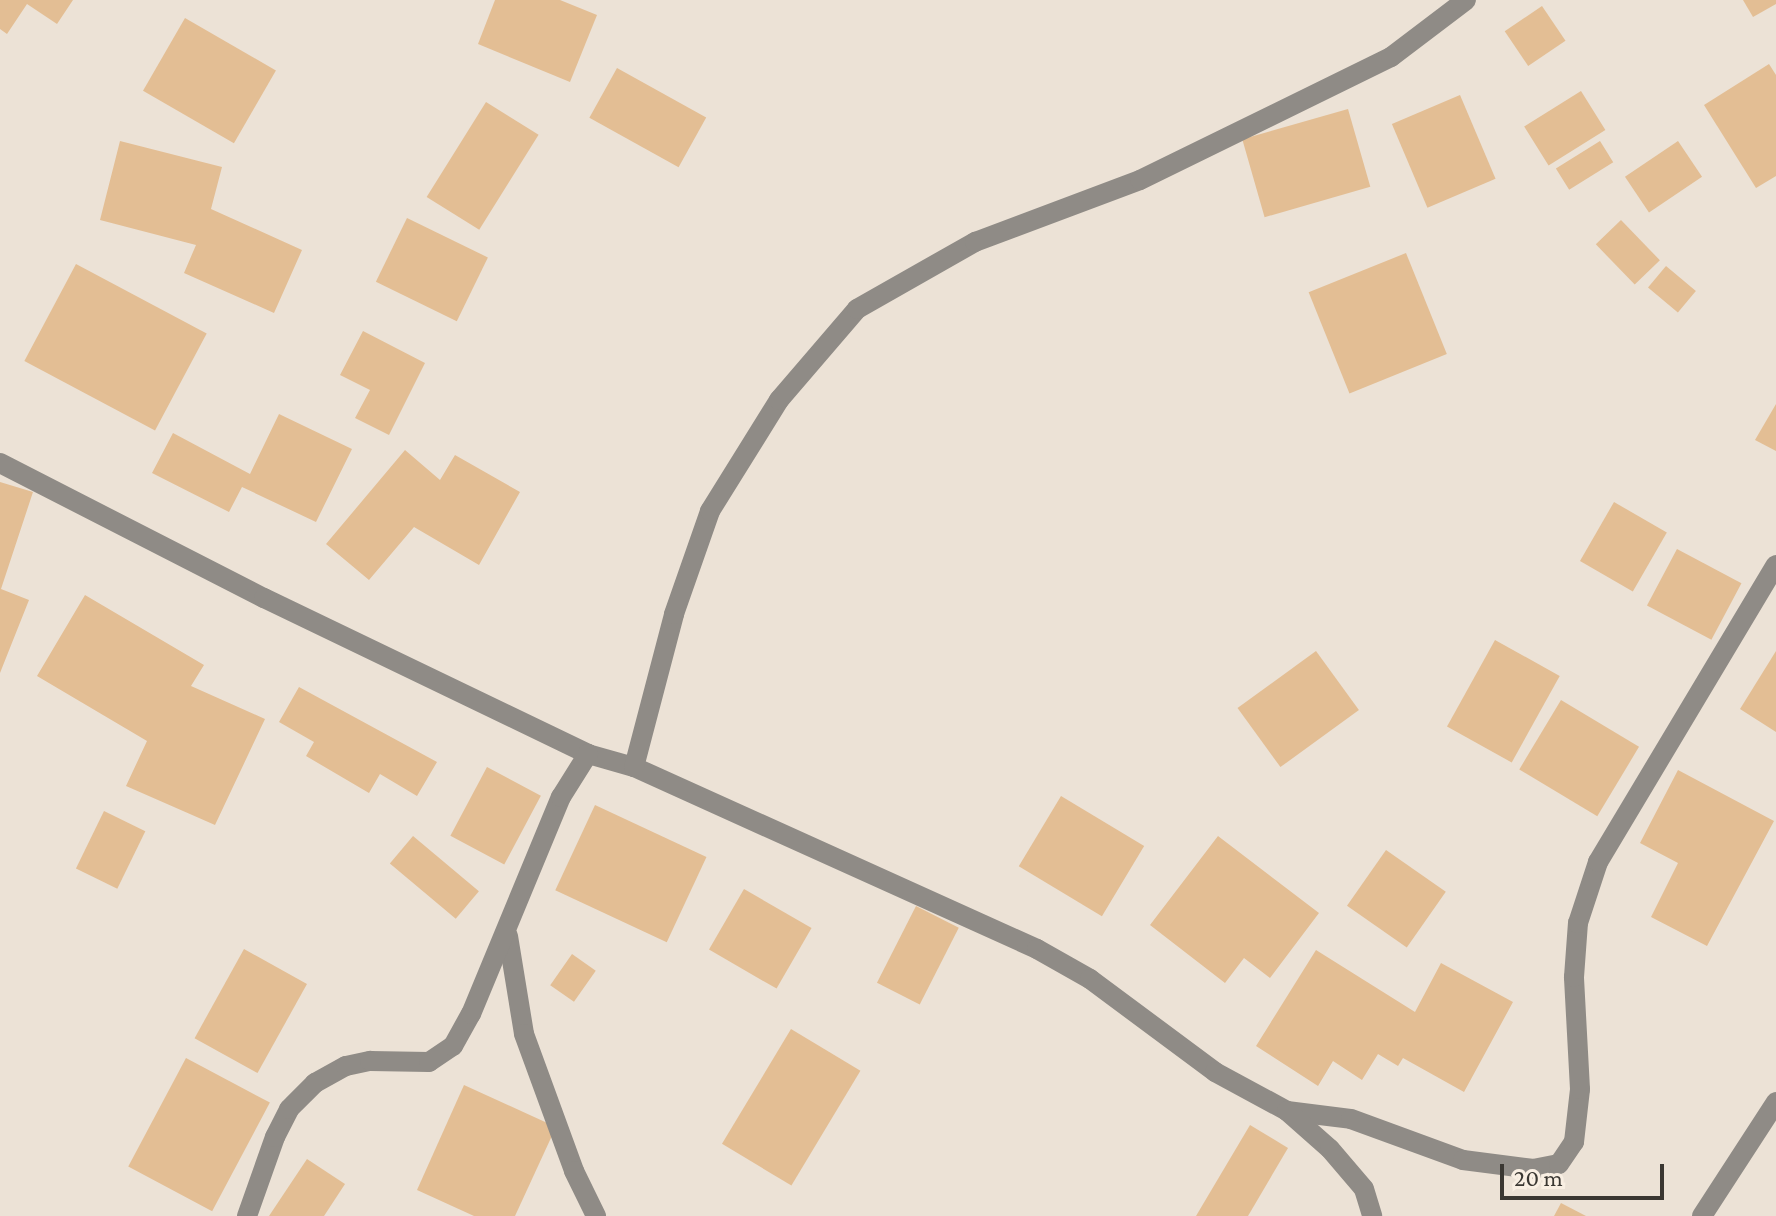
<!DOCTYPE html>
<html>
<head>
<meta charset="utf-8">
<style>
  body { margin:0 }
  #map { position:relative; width:1776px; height:1216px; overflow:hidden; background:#ece2d6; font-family:"Crimson Pro",serif }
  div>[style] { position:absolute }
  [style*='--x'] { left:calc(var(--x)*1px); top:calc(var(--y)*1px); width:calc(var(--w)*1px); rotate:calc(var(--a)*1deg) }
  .building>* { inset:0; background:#e3be94; transform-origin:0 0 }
  .minor>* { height:20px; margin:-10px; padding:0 10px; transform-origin:10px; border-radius:10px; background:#8f8b86 }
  span { translate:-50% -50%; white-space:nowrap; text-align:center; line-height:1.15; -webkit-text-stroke:6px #f9efe3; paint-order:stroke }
  .scale { position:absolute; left:1500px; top:1164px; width:164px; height:36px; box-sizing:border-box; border:4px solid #3a3732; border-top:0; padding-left:10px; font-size:24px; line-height:28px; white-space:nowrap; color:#3a3732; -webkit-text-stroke:6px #f9efe3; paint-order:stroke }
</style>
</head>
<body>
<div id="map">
  <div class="building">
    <i style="clip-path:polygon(0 0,73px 0,57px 24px,27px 4px,7px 34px,0 29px)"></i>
    <i style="clip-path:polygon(495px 0,560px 0,597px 15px,570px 82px,478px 44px)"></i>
    <i style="clip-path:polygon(1743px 0,1776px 0,1776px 4px,1753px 17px)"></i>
    <i style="left:1542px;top:6px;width:42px;height:45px;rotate:56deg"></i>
    <i style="left:185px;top:18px;width:105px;height:84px;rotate:30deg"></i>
    <i style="clip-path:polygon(1769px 64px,1776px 75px,1776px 176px,1756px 188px,1704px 105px)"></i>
    <i style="left:617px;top:68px;width:102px;height:57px;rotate:29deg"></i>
    <i style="left:1581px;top:91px;width:46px;height:67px;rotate:58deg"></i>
    <i style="left:1460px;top:95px;width:91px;height:74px;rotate:67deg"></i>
    <i style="left:486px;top:102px;width:62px;height:112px;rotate:32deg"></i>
    <i style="left:1348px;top:109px;width:81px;height:110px;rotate:74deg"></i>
    <i style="clip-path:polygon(120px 141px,222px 167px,211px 209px,302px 250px,274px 313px,184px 273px,196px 245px,100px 220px)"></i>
    <i style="left:1600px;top:141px;width:25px;height:52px;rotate:58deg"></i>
    <i style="left:1678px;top:141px;width:43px;height:64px;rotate:56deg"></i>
    <i style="left:407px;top:218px;width:90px;height:71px;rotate:26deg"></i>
    <i style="left:1621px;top:220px;width:56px;height:35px;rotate:46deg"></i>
    <i style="left:1406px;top:253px;width:109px;height:105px;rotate:68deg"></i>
    <i style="left:76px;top:264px;width:148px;height:110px;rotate:28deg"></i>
    <i style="left:1666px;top:266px;width:39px;height:28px;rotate:40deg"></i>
    <i style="clip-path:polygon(363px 331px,425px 363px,389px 435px,355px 418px,370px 390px,340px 375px)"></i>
    <i style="clip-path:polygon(1776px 404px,1776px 451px,1755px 440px)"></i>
    <i style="clip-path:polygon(279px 414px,352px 449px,316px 522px,242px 487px,229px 512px,152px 473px,173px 433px,250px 474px)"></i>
    <i style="clip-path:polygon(405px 450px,440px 480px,455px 455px,520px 492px,479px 565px,414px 527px,369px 580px,326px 544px)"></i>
    <i style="clip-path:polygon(0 482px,33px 492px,1px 589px,29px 600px,0 673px)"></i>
    <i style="left:1614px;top:502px;width:61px;height:68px;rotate:30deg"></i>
    <i style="left:1677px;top:549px;width:73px;height:64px;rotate:28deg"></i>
    <i style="clip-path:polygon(85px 595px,204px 665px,191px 686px,265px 719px,215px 825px,126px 786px,147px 741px,37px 676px)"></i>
    <i style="left:1495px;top:640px;width:74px;height:99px;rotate:29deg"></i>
    <i style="left:1316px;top:651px;width:73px;height:97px;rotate:54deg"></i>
    <i style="clip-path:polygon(1776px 651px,1776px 732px,1740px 709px)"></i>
    <i style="clip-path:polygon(299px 687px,437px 762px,417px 796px,380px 774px,369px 793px,306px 756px,314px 742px,279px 722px)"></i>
    <i style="left:1561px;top:700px;width:91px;height:81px;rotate:31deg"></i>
    <i style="left:487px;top:767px;width:61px;height:78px;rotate:28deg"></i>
    <i style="clip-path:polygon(1678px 770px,1774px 821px,1707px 946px,1651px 917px,1678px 863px,1640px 843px)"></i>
    <i style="left:1061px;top:796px;width:97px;height:82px;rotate:31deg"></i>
    <i style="left:595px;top:805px;width:123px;height:94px;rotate:25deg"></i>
    <i style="left:104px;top:811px;width:46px;height:64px;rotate:26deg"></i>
    <i style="left:413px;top:836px;width:86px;height:36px;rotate:40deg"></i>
    <i style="clip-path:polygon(1218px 836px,1319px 913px,1270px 978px,1244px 958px,1225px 983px,1150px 925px)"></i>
    <i style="left:1386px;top:850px;width:73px;height:68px;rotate:35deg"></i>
    <i style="left:744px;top:889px;width:78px;height:70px;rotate:30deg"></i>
    <i style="left:916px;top:906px;width:48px;height:86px;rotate:27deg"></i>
    <i style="left:244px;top:949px;width:72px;height:102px;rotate:29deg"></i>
    <i style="clip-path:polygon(1316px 950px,1415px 1012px,1441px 963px,1513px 1002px,1464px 1092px,1403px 1058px,1398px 1066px,1378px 1054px,1362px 1080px,1333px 1061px,1318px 1086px,1256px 1046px)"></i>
    <i style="left:572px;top:954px;width:29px;height:38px;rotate:35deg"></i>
    <i style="left:791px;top:1029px;width:81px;height:134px;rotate:31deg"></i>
    <i style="left:186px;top:1058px;width:95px;height:123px;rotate:28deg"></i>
    <i style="clip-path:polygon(464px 1085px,556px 1127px,515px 1216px,474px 1216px,417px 1190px)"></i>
    <i style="clip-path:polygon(1250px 1125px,1288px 1148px,1248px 1216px,1196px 1216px)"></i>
    <i style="clip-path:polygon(307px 1159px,345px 1184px,324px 1216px,269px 1216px)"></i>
    <i style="clip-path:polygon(1561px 1203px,1586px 1216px,1554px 1216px)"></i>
  </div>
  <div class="minor">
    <i style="--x:0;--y:463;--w:297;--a:27.1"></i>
    <i style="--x:264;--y:598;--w:360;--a:25.7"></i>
    <i style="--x:588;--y:754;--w:48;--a:15.8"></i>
    <i style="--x:634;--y:767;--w:442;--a:24.3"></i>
    <i style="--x:1037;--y:949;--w:61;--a:29.5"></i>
    <i style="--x:1090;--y:979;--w:156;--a:36.6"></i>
    <i style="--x:1215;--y:1072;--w:82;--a:28.4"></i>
    <i style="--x:1287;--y:1111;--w:64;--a:7.1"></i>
    <i style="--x:1351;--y:1119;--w:119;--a:20.1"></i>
    <i style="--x:1463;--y:1160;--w:71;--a:7.3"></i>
    <i style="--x:1533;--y:1169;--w:26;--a:-11"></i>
    <i style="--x:1559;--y:1164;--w:27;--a:-56"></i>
    <i style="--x:1574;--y:1142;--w:53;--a:-83.5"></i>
    <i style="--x:1580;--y:1089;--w:112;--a:-93.1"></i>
    <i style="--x:1574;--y:977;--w:54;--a:-85.8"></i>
    <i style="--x:1578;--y:923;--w:64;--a:-71.8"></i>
    <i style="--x:1598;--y:862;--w:346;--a:-59.1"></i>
    <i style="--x:634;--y:767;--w:158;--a:-75.3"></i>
    <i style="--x:674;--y:614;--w:109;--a:-70.7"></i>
    <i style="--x:710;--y:511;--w:131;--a:-58.1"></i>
    <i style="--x:779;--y:400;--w:120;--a:-49.4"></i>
    <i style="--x:857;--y:309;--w:136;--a:-29.6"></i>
    <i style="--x:975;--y:242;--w:176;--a:-20.6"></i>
    <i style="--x:1140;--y:180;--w:280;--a:-26.1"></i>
    <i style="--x:1391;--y:57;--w:94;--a:-37.2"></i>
    <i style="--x:508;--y:936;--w:99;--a:80.7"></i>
    <i style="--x:524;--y:1034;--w:146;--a:69.9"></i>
    <i style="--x:574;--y:1171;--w:50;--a:63.9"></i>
    <i style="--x:1287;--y:1111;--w:57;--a:41.5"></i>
    <i style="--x:1330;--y:1149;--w:52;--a:49.6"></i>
    <i style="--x:1364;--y:1189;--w:28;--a:73"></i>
    <i style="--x:247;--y:1216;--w:84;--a:-70.5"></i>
    <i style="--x:275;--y:1137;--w:31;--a:-63"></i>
    <i style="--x:289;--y:1109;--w:37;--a:-45"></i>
    <i style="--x:315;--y:1083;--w:35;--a:-29"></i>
    <i style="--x:346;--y:1066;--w:25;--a:-12"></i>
    <i style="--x:370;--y:1061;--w:59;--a:1"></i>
    <i style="--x:429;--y:1062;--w:29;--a:-34"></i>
    <i style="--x:453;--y:1046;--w:37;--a:-61"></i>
    <i style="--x:471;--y:1014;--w:235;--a:-67.5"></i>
    <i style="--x:561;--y:797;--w:51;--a:-57.9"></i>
    <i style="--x:1702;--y:1216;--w:136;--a:-57"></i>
  </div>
  <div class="scale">20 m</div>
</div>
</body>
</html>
